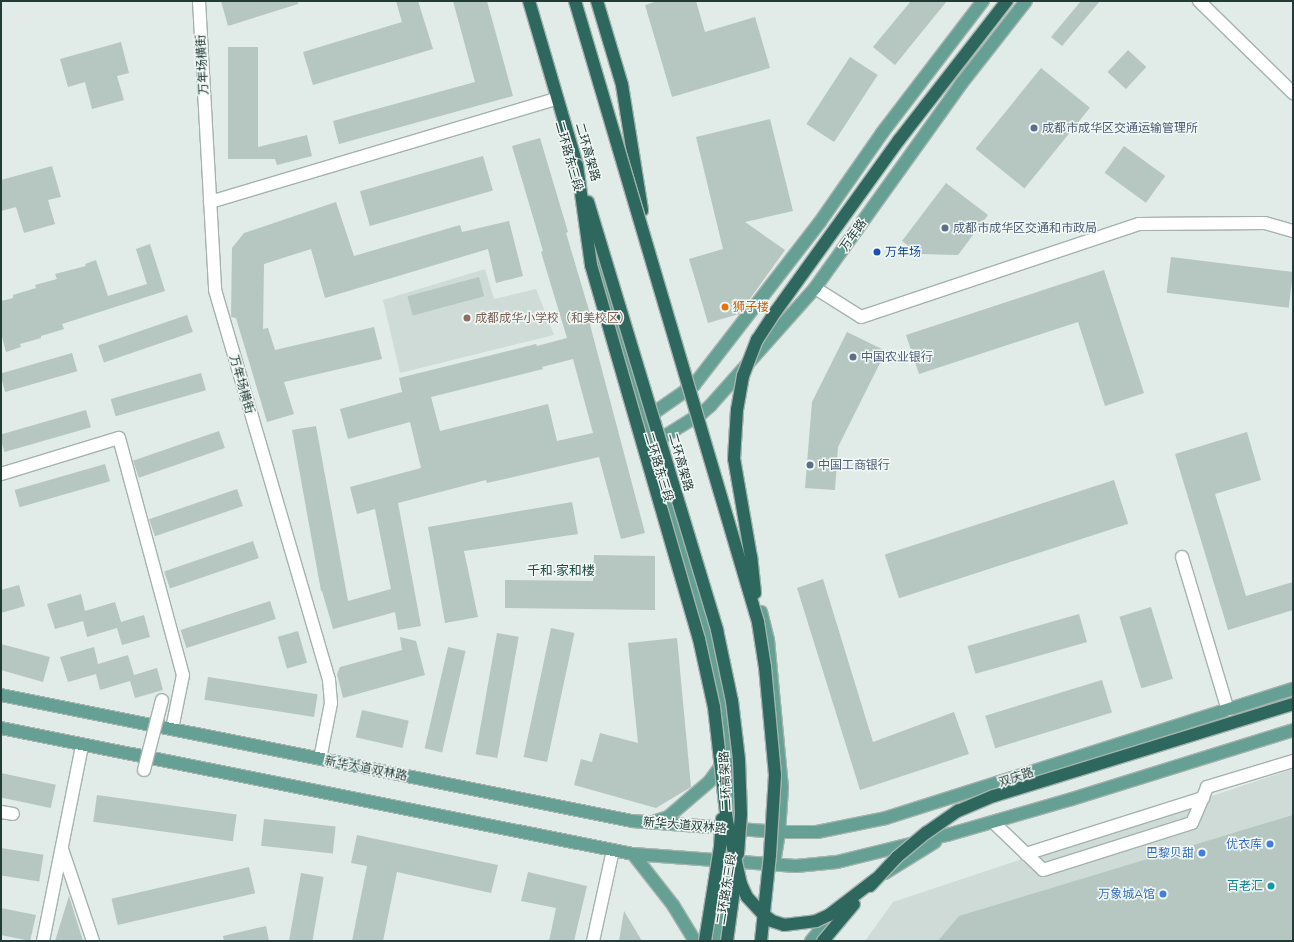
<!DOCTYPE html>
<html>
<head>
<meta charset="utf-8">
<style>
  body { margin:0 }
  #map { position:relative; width:1294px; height:942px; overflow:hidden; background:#e1ebe7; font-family:Mulish,"Noto Sans SC",sans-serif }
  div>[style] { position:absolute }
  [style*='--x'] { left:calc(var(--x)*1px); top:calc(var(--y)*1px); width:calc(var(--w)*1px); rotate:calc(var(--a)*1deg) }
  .built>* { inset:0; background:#cfdbd6 }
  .building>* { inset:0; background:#b6c6c0; transform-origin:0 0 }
  .roads { filter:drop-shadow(1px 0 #a4b3ae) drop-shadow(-1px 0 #a4b3ae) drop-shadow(0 1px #a4b3ae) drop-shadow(0 -1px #a4b3ae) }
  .minor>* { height:12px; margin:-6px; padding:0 6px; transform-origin:6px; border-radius:6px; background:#fff }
  .major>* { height:12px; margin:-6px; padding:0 6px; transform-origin:6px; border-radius:6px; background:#66a094 }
  .highway>* { height:12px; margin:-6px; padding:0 6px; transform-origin:6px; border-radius:6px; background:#2e675e }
  .bridges { filter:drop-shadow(1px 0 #a4b3ae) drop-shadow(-1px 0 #a4b3ae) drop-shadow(0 1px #a4b3ae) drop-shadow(0 -1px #a4b3ae) }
  .minor-bridge>* { height:12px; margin:-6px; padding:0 6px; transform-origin:6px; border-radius:6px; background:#fff }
  .highway-bridge>* { height:12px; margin:-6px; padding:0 6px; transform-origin:6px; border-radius:6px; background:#2e675e }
  .dots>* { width:11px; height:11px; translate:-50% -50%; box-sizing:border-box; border:2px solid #f1f8f5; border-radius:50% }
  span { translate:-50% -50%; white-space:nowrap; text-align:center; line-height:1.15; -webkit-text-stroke:3px #f1f8f5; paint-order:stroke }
  .street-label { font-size:12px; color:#223b36 }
  .service-label { font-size:12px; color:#4e5e75 }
  .left { translate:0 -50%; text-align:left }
  .transit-label { font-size:12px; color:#164399 }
  .food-label { font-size:12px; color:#c56008 }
  .education-label { font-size:12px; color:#785e54 }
  .shop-label { font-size:12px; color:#366cbe }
  .right { translate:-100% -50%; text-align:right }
  .culture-label { font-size:12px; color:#0d838f }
  .neighbourhood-label { font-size:13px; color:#1e4d44 }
  .frame { position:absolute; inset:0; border:2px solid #223b36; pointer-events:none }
</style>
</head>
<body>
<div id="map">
  <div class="built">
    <i style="clip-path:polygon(485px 269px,494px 299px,536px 289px,554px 335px,400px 373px,383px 300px)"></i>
    <i style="clip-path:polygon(1293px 769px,1293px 941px,865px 941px,893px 902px)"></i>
  </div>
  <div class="building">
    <i style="clip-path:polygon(221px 1px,298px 1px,298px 4px,228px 26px)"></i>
    <i style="clip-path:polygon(396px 1px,418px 1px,433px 49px,313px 85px,303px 52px,402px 22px)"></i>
    <i style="clip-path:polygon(453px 1px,487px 1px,513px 96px,339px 144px,333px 121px,475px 82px)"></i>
    <i style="clip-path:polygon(658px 1px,696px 1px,705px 32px,755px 17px,770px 68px,672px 97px,645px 5px)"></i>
    <i style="clip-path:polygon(911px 1px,947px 1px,895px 65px,873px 47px)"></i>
    <i style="clip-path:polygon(1081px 1px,1100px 1px,1062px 46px,1051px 37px)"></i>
    <i style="clip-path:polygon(121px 42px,129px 73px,117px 76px,124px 100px,92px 109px,85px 82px,68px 87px,60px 59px)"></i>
    <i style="clip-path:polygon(228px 47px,258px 47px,258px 147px,307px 135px,312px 156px,277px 165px,275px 159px,228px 159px)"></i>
    <i style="left:1128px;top:50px;width:25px;height:30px;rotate:43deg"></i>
    <i style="left:850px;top:57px;width:33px;height:80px;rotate:33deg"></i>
    <i style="left:1041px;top:68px;width:63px;height:104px;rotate:39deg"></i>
    <i style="clip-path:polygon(770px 119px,793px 211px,745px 222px,785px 250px,739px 314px,708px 323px,689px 259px,723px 249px,696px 137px)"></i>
    <i style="clip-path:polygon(evenodd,540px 138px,568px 232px,566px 233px,591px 317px,588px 317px,645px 533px,621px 539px,599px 457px,487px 483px,486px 480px,398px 503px,421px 626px,398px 630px,395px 612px,333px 629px,322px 591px,321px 591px,292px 430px,316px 426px,348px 601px,391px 589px,375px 509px,357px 514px,350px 487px,421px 468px,410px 422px,348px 439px,340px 409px,402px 392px,399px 378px,536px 344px,537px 346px,567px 338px,541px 252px,543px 251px,512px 146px,540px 138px,573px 359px,593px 433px,557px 441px,548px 404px,440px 431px,431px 397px,543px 369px,542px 367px,573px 359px)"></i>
    <i style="left:1124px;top:146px;width:51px;height:33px;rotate:36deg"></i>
    <i style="left:483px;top:156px;width:36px;height:128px;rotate:74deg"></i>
    <i style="clip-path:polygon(52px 166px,61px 197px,48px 200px,55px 224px,24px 233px,16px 207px,1px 211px,1px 180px)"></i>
    <i style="clip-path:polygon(946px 183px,988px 215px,958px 255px,919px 254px,902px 241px)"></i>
    <i style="clip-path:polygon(336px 202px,354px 256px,460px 225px,462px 232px,509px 221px,523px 276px,496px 283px,488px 249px,325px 298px,311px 249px,264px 264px,263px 329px,268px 328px,275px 350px,374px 327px,382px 359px,284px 382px,294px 414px,267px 422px,236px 318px,231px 317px,232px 248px,244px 233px)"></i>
    <i style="clip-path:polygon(150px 244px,165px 291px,62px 324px,64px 329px,41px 336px,41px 338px,20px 344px,21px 347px,6px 352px,1px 333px,1px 301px,13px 298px,13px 295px,36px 288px,35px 285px,57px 279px,55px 274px,86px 266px,85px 264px,96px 260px,108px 296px,147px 284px,136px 249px)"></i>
    <i style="left:1171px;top:257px;width:123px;height:36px;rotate:7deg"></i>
    <i style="clip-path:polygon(1104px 270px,1144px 393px,1105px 406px,1078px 322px,919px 374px,906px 335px)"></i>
    <i style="left:479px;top:277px;width:20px;height:74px;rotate:75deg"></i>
    <i style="left:187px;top:315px;width:18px;height:94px;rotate:71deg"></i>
    <i style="clip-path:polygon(847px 332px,886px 351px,838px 447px,835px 490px,805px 488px,812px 402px)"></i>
    <i style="left:72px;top:353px;width:19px;height:75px;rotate:74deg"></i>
    <i style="left:201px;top:373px;width:18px;height:94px;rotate:74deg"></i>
    <i style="left:86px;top:410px;width:18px;height:90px;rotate:74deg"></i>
    <i style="left:219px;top:431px;width:18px;height:91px;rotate:71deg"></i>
    <i style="clip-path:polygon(1247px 432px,1261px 480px,1215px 494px,1246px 596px,1293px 582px,1293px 610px,1228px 630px,1175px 454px)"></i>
    <i style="left:105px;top:464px;width:18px;height:94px;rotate:74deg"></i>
    <i style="left:1114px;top:480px;width:46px;height:241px;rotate:72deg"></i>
    <i style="left:237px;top:489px;width:18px;height:93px;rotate:71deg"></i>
    <i style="clip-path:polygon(572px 502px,578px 534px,464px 551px,478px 617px,445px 623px,428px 527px)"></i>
    <i style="left:253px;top:541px;width:18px;height:94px;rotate:71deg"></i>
    <i style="clip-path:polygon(594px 555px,655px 556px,655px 610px,505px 608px,505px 580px,593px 581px)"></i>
    <i style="clip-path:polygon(823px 579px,873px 742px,954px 712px,969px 754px,860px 790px,797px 588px)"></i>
    <i style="clip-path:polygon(19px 585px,25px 606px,1px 613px,1px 590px)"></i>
    <i style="clip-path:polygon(81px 594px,85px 611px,115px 602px,121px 622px,144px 615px,150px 637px,122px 645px,117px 628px,87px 637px,83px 621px,55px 629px,47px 604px)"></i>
    <i style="left:270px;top:601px;width:19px;height:94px;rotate:72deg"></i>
    <i style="left:1151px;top:607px;width:75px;height:33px;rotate:73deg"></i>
    <i style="left:1079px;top:614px;width:29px;height:116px;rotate:74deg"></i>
    <i style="left:551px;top:628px;width:24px;height:132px;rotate:12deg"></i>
    <i style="left:298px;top:631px;width:33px;height:21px;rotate:74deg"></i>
    <i style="left:497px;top:633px;width:22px;height:123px;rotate:10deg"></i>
    <i style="clip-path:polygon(400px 637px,416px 641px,425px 675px,343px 698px,337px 674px,340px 667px,402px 650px)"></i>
    <i style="clip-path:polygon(677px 638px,691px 787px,656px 808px,574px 785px,581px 759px,592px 762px,600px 733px,638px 743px,628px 643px)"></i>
    <i style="clip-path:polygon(1px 644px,50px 657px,43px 682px,1px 670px)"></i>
    <i style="clip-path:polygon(94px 647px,98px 664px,128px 655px,134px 675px,157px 668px,163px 690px,135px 698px,130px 681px,100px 690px,96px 674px,68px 682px,60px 657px)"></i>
    <i style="left:448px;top:647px;width:18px;height:104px;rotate:13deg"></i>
    <i style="left:208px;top:677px;width:111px;height:23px;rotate:9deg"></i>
    <i style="left:1102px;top:680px;width:34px;height:122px;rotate:73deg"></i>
    <i style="left:362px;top:710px;width:48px;height:28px;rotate:13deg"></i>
    <i style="left:1px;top:773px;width:56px;height:24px;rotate:12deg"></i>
    <i style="left:97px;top:795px;width:141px;height:27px;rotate:8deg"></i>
    <i style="clip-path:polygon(1293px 815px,1293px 941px,938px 941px,959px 916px)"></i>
    <i style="left:264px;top:819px;width:72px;height:27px;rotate:6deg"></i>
    <i style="clip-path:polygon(357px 835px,498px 865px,491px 893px,397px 872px,383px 941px,352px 941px,367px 866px,351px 863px)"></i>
    <i style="left:1px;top:848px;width:43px;height:27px;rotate:9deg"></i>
    <i style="left:249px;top:867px;width:27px;height:141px;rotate:77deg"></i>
    <i style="clip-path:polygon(528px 872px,587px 886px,574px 941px,549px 941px,556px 908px,521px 901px)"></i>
    <i style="left:301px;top:873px;width:23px;height:69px;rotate:10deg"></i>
    <i style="clip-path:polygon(69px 896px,83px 941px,55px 941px)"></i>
    <i style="clip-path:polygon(1px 908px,36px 915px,30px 941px,1px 935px)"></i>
    <i style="clip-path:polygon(624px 911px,642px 941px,619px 941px)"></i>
    <i style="clip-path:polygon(266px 926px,269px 941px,224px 941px,223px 936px)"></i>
  </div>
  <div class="roads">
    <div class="minor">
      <i style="--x:199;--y:1;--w:289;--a:86.8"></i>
      <i style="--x:215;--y:290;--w:406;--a:73.7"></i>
      <i style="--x:329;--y:680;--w:23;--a:85"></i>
      <i style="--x:331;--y:703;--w:57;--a:101.1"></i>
      <i style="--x:1199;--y:1;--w:132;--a:44.4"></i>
      <i style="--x:210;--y:202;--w:358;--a:-16.6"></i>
      <i style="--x:815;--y:288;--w:54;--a:32.2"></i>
      <i style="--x:861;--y:317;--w:293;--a:-18.5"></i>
      <i style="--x:1139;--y:224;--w:126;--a:-0.5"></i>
      <i style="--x:1265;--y:223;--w:29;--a:16"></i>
      <i style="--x:1;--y:474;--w:123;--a:-17"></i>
      <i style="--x:119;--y:438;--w:245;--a:74.9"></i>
      <i style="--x:183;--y:675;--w:55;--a:101.5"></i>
      <i style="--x:1182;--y:557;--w:160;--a:73.3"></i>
      <i style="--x:1;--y:812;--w:12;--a:9"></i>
      <i style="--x:993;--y:822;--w:69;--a:43.8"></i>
      <i style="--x:1043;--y:870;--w:156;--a:-17.5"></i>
      <i style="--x:1192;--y:823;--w:39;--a:-67"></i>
      <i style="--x:1207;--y:787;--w:90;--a:-16.8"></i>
      <i style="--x:62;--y:849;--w:97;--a:71.4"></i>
      <i style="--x:1026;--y:854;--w:186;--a:-17.6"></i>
      <i style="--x:43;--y:941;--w:200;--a:-78.7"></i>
      <i style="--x:593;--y:941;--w:93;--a:-77.6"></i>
    </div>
    <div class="major">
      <i style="--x:596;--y:250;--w:202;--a:73.9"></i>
      <i style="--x:652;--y:444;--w:206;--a:72.8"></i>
      <i style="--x:713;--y:641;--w:95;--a:79"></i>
      <i style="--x:731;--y:734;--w:103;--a:88.9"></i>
      <i style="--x:645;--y:419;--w:60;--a:-34.8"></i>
      <i style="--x:694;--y:385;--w:206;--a:-52.3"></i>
      <i style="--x:820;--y:222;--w:108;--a:-55.1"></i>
      <i style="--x:882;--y:133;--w:166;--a:-52.6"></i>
      <i style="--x:652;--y:444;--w:59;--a:-31.8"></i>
      <i style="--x:702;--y:413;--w:11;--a:-41"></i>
      <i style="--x:710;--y:406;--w:158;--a:-48.3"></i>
      <i style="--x:815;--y:288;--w:251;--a:-54.4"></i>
      <i style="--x:961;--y:84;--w:105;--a:-51.9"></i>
      <i style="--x:761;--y:612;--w:29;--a:76"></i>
      <i style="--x:768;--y:640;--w:148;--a:84.6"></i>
      <i style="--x:782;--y:787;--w:45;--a:93.8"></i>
      <i style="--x:779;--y:832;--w:33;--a:99"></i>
      <i style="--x:1;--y:695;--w:643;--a:11.29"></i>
      <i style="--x:632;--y:821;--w:147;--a:4.3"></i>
      <i style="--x:779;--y:832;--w:38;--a:0"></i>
      <i style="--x:817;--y:832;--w:70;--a:-11.5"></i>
      <i style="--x:886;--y:818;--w:427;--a:-17.6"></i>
      <i style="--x:1;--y:728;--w:644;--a:11.28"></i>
      <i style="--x:633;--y:854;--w:163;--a:4.2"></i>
      <i style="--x:796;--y:866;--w:41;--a:-5.6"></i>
      <i style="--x:837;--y:862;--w:113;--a:-13.8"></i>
      <i style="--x:947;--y:835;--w:130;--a:-16.1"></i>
      <i style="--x:1072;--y:799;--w:232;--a:-17.3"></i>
      <i style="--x:656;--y:821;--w:13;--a:-18"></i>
      <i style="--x:668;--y:817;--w:54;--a:-40.5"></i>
      <i style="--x:709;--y:782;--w:27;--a:-54"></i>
      <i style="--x:633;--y:854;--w:65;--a:51.9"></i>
      <i style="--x:673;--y:905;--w:42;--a:58.6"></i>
      <i style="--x:885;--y:873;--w:59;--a:-31.8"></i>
      <i style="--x:717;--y:941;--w:87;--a:-80.1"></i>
      <i style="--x:811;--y:941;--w:40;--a:-50"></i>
    </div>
    <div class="highway">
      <i style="--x:529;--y:1;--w:171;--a:73.7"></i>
      <i style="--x:597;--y:1;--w:88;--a:73.4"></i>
      <i style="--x:622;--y:85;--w:127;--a:80.9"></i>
    </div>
  </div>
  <div class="bridges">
    <div class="minor-bridge">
      <i style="--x:144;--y:770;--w:72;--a:-75.6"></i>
    </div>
    <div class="highway-bridge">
      <i style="--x:575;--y:1;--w:647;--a:73.58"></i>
      <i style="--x:758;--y:622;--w:46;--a:81.2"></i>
      <i style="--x:765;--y:667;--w:108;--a:84.7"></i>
      <i style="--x:775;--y:775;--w:80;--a:93.6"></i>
      <i style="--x:770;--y:855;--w:86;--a:96"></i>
      <i style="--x:577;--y:165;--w:101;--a:82"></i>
      <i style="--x:591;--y:265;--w:389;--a:73.9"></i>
      <i style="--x:699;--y:639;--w:70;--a:77.6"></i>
      <i style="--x:714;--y:707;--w:115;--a:83.5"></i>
      <i style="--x:727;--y:821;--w:65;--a:77.5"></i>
      <i style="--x:741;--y:884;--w:14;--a:65"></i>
      <i style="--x:747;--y:897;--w:23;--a:47"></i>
      <i style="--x:763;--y:914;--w:11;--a:38"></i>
      <i style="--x:772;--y:921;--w:13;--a:18"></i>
      <i style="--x:784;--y:925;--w:32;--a:-7"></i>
      <i style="--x:816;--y:921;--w:14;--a:-25"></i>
      <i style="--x:829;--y:915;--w:59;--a:-37.5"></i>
      <i style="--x:588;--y:202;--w:447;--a:73.2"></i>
      <i style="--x:717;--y:630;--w:73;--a:78.1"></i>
      <i style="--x:732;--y:701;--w:59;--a:83.2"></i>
      <i style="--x:739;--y:760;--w:54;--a:87.9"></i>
      <i style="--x:741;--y:814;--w:40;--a:94.3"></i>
      <i style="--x:755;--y:593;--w:36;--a:-96"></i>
      <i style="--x:751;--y:557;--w:99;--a:-99.8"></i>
      <i style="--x:734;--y:459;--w:49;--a:-86.5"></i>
      <i style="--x:737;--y:410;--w:35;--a:-80"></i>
      <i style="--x:743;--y:376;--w:39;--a:-69"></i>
      <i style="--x:757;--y:340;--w:35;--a:-57"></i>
      <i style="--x:776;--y:311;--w:211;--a:-54.3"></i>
      <i style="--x:899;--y:140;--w:176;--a:-52.2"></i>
      <i style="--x:870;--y:886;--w:40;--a:-47"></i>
      <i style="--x:897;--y:857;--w:38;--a:-40"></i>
      <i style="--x:926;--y:833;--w:39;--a:-35"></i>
      <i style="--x:958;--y:811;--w:39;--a:-23"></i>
      <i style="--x:994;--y:796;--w:313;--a:-17.1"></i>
      <i style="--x:705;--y:941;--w:95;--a:-80.9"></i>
      <i style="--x:720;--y:847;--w:28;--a:-86"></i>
      <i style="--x:727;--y:941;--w:67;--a:-82.2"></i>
      <i style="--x:823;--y:941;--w:48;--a:-50"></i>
    </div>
  </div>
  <div class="dots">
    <i style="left:1034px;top:128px;background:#5c6f8a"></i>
    <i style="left:945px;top:228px;background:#5c6f8a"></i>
    <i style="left:877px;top:252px;background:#1a4fb4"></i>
    <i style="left:725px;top:307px;background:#e8710a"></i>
    <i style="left:467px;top:318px;background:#8d6e63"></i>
    <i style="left:853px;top:357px;background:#5c6f8a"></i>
    <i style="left:810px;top:465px;background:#5c6f8a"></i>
    <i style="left:1270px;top:844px;background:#3f7fe0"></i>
    <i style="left:1202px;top:853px;background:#3f7fe0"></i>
    <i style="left:1271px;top:886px;background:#0f9aa8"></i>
    <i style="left:1163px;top:894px;background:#3f7fe0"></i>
  </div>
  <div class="street-label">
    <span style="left:202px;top:65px;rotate:-93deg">万年场横街</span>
    <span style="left:588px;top:152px;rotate:74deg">二环高架路</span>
    <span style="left:569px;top:156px;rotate:74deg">二环路东三段</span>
    <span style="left:853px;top:235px;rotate:-55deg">万年路</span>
    <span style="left:242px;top:384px;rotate:74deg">万年场横街</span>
    <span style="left:681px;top:462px;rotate:74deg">二环高架路</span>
    <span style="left:659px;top:467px;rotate:73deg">二环路东三段</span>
    <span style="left:366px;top:768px;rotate:11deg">新华大道双林路</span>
    <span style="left:1016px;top:777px;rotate:-18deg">双庆路</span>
    <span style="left:725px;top:781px;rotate:-93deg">二环高架路</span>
    <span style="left:685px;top:825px;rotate:5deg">新华大道双林路</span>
    <span style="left:726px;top:889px;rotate:-81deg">二环路东三段</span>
  </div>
  <div class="service-label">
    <span class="left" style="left:1042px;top:128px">成都市成华区交通运输管理所</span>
    <span class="left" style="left:953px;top:228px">成都市成华区交通和市政局</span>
    <span class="left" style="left:861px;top:357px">中国农业银行</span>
    <span class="left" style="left:818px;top:465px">中国工商银行</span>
  </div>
  <div class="transit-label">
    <span class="left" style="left:885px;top:252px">万年场</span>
  </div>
  <div class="food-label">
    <span class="left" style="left:733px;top:307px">狮子楼</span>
  </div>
  <div class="education-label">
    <span class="left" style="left:475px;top:318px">成都成华小学校（和美校区）</span>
  </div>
  <div class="shop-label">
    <span class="right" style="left:1262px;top:844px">优衣库</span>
    <span class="right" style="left:1194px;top:853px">巴黎贝甜</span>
    <span class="right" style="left:1155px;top:894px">万象城A馆</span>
  </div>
  <div class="culture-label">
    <span class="right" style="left:1263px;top:886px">百老汇</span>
  </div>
  <div class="neighbourhood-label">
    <span style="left:561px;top:570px">千和·家和楼</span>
  </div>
  <div class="frame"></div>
</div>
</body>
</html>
